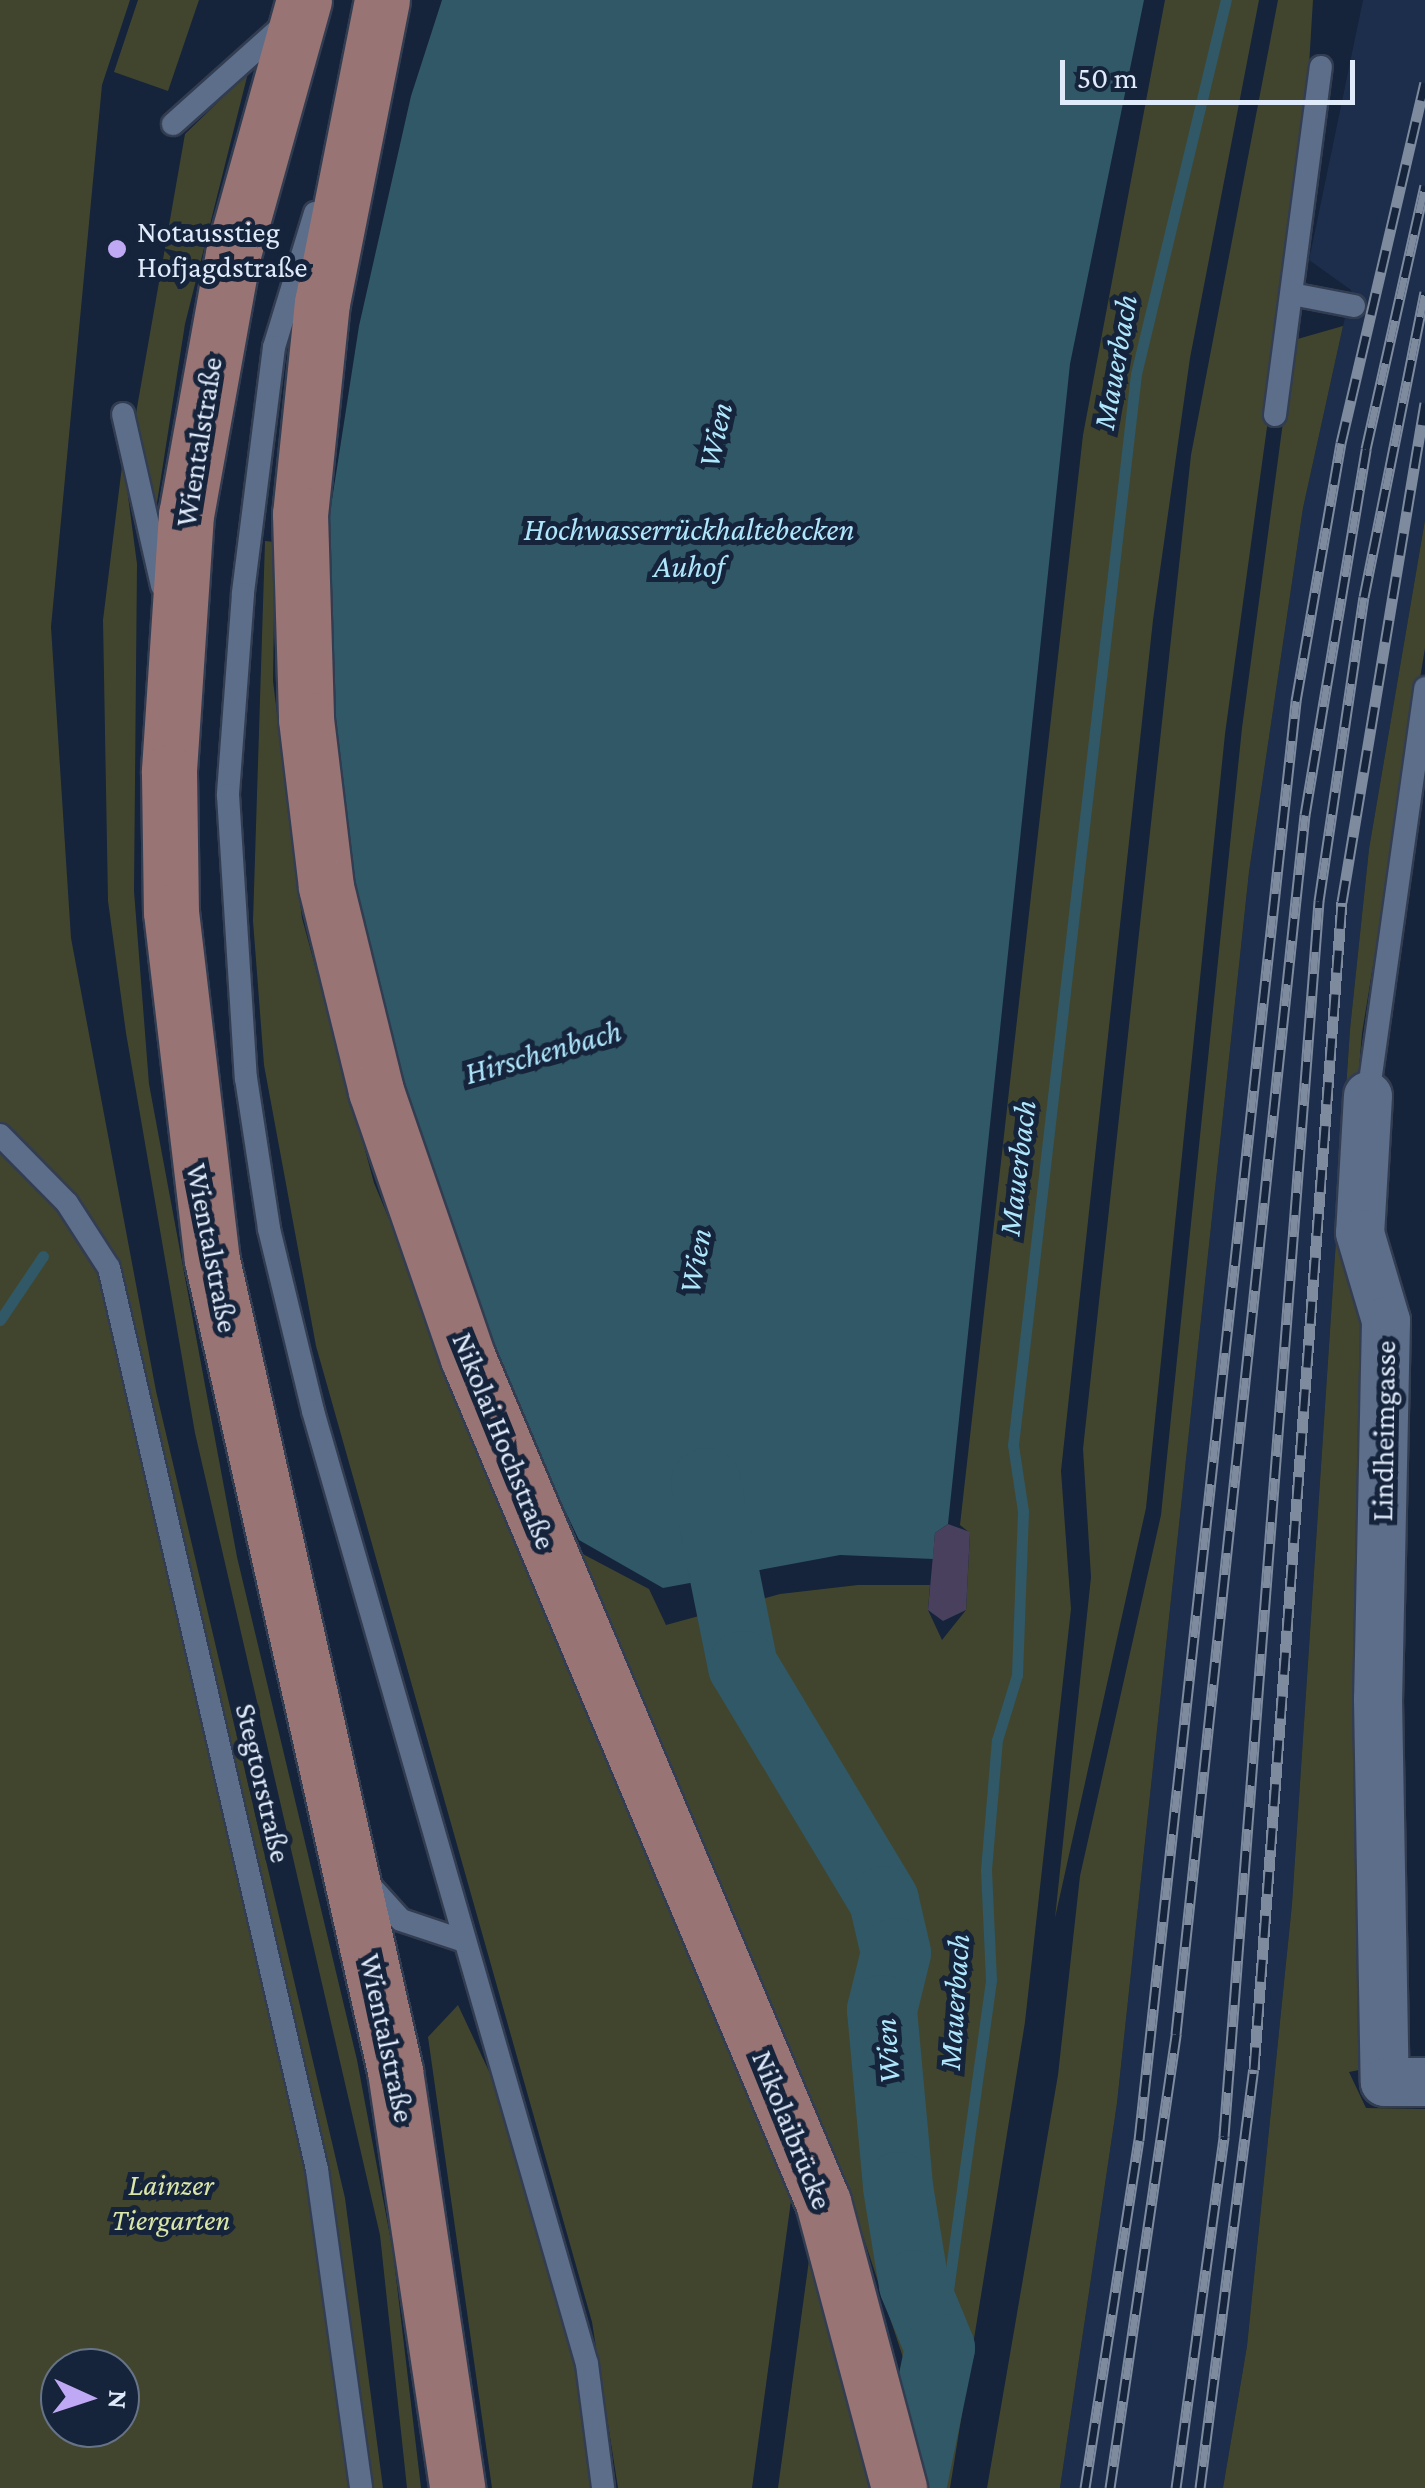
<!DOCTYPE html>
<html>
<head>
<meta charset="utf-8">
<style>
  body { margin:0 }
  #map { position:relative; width:1425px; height:2488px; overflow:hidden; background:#15233b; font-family:"Crimson Pro",serif }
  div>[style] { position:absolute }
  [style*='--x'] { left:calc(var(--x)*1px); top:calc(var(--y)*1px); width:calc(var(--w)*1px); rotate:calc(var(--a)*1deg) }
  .built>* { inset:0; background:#1c2e4b }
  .green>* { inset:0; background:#41452e }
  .water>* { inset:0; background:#305866 }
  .stream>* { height:11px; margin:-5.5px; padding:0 5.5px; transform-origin:5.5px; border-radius:5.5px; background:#305866 }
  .river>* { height:70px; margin:-35px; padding:0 35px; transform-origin:35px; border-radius:35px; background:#305866 }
  .building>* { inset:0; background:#49405e }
  .roads { filter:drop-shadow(2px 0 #333d51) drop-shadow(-2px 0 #333d51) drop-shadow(0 2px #333d51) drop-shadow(0 -2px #333d51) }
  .service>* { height:22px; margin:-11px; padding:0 11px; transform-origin:11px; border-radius:11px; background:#5c6e8a }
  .minor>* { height:48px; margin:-24px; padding:0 24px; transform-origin:24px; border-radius:24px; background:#5c6e8a }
  .primary>* { height:55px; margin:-27.5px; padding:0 27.5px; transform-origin:27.5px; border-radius:27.5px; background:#997474 }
  .rail>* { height:11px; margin-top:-5.5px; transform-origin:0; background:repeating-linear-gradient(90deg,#15233b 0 22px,#7e8a9e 0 44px); box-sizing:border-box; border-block:2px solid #7e8a9e }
  .dots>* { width:28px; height:28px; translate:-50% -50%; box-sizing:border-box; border:5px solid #15233b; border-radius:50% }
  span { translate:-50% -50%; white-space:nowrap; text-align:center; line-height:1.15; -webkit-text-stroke:10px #15233b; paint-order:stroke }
  .poi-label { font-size:30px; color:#dfeafa }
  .left { translate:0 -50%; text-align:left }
  .street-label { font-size:30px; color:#dfeafa }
  .park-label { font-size:30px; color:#dae5a8; font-style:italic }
  .water-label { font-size:32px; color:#aee6fc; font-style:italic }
  .north { position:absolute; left:40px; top:2348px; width:100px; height:100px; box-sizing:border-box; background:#15233b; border:2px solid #667387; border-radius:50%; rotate:93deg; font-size:28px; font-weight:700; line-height:40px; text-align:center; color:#dfeafa }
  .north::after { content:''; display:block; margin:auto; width:35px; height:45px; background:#bfa9f4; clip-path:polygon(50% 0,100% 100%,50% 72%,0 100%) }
  .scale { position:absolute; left:1060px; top:60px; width:295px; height:45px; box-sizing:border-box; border:5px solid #dfeafa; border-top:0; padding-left:12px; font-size:30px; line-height:35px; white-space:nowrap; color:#dfeafa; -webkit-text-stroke:8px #15233b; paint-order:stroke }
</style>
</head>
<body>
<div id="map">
  <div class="built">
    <i style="clip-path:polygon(1363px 0,1425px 0,1425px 520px,1369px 849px,1350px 1029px,1292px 1904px,1247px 2346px,1223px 2488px,1060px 2488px,1117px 2103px,1249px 872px,1303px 508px,1351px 290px,1309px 260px)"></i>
  </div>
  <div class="green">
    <i style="clip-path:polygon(evenodd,0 0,130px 0,102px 85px,51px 627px,71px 938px,156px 1391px,345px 2198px,383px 2488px,0 2488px,0 0,60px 2368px,120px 2368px,120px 2428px,60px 2428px,60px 2368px)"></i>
    <i style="clip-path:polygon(138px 0,199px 0,168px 91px,114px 72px)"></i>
    <i style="clip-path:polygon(1165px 0,1259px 0,1190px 358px,1153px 620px,1061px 1471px,1071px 1609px,1025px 2022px,950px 2488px,934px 2488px,916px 2397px,840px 2166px,579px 1552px,649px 1589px,666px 1625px,780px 1594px,858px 1585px,930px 1585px,928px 1610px,942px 1640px,966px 1610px,970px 1533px,960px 1525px,1083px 435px)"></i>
    <i style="clip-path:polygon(1278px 0,1313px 0,1303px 164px,1225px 734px,1146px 1508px,1055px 1918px,1091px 1577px,1083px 1449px,1191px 455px)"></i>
    <i style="clip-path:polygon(248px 73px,185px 324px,154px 522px,135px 419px,185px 134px)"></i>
    <i style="clip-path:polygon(1343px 326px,1303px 508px,1249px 872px,1117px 2103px,1060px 2488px,987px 2488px,1058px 2075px,1080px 1876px,1161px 1515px,1242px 728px,1294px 340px)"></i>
    <i style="clip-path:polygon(123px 458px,137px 564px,134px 891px,149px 1084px,237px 1557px,357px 2060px,393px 2252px,421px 2488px,407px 2488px,380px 2235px,195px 1433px,126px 1033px,108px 901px,103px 620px)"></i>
    <i style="clip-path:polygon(1425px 520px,1425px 648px,1362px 1033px,1350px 1173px,1376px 1320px,1369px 2068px,1349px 2072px,1366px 2108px,1425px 2109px,1425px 2488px,1223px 2488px,1247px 2346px,1292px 1904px,1350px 1029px,1369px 849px)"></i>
    <i style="clip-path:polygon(265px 541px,275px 542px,273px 681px,302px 918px,374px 1183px,793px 2186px,752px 2488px,618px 2488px,592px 2322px,316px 1346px,264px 1065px,253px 921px)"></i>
    <i style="clip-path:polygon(458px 2005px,523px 2144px,579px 2367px,592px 2488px,492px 2488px,428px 2037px)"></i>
    <i style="clip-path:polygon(812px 2238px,879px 2488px,778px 2488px)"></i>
  </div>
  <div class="water">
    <i style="clip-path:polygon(442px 0,1144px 0,1070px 364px,948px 1524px,935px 1533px,933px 1559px,840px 1555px,663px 1588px,579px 1540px,487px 1346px,374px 1001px,327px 698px,329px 519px,359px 326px,411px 96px)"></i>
  </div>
  <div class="stream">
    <i style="--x:0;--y:1320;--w:77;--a:-56.1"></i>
    <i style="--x:940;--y:2348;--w:372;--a:-82.1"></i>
    <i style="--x:991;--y:1980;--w:110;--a:-92.6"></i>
    <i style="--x:986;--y:1870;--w:130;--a:-85.2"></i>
    <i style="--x:997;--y:1740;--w:68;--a:-72.9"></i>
    <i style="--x:1017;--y:1675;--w:164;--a:-87.9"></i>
    <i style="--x:1023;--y:1511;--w:67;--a:-98.6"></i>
    <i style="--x:1013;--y:1445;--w:1078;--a:-83.45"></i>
    <i style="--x:1136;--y:374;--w:385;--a:-76.5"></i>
  </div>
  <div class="river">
    <i style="--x:706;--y:1483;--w:187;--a:78.6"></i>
    <i style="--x:743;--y:1666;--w:274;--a:59"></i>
    <i style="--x:884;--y:1901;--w:53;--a:77"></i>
    <i style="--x:896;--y:1953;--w:59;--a:103.8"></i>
    <i style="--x:882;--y:2010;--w:178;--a:84.8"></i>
    <i style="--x:898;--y:2187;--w:99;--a:80.7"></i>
    <i style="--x:914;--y:2285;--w:68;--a:67.6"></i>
    <i style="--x:940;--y:2348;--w:143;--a:101.7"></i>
  </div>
  <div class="building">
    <i style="clip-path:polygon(948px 1524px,970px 1532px,966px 1610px,943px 1621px,928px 1610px,935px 1533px)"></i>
  </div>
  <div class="roads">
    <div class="service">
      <i style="--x:173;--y:124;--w:153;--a:-41.8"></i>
      <i style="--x:315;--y:213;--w:140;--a:107"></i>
      <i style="--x:274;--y:347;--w:249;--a:97.2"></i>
      <i style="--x:243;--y:594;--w:202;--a:94.3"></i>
      <i style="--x:228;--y:795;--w:284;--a:86.4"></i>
      <i style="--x:246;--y:1078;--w:153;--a:81.3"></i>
      <i style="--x:269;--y:1229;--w:187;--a:76.4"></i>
      <i style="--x:313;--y:1411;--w:992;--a:73.96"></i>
      <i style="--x:587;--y:2364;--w:125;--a:82.6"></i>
      <i style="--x:1297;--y:295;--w:58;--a:10.9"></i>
      <i style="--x:123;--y:414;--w:176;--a:77.2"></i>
      <i style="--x:1275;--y:415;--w:351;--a:-82.5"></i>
      <i style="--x:1368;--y:1096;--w:412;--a:-82"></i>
      <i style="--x:0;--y:1135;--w:95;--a:45.4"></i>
      <i style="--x:67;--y:1203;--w:77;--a:57.1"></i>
      <i style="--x:109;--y:1268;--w:926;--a:77.01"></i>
      <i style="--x:317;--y:2170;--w:321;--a:82.1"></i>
      <i style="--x:366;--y:1881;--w:52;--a:48.1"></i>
      <i style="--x:401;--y:1920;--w:66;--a:18.4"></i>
    </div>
    <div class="minor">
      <i style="--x:1368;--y:1096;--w:137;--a:93.3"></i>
      <i style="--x:1360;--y:1233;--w:92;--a:73.5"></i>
      <i style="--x:1386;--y:1321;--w:378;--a:91.2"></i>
      <i style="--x:1378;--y:1699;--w:383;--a:89"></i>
      <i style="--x:1385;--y:2082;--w:40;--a:0"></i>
    </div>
    <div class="primary">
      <i style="--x:304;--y:0;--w:264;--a:105.6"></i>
      <i style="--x:233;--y:254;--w:264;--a:100.2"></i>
      <i style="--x:186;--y:514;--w:259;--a:93.8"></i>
      <i style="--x:169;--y:772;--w:140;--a:89.2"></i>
      <i style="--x:171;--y:912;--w:350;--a:83.3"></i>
      <i style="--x:212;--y:1260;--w:831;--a:77.28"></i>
      <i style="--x:395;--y:2071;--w:422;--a:81.5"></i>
      <i style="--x:382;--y:0;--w:308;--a:101.2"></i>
      <i style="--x:322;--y:302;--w:213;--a:95.9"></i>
      <i style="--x:300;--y:514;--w:205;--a:88.3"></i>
      <i style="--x:306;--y:719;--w:169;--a:83.2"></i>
      <i style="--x:326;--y:887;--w:210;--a:76.2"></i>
      <i style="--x:376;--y:1091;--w:282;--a:71"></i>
      <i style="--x:468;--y:1358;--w:916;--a:67.19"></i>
      <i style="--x:823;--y:2202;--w:296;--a:75.1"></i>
    </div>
  </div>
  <div class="rail">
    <i style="--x:1085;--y:2488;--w:352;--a:-81.2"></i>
    <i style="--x:1139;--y:2140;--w:1448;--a:-83.77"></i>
    <i style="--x:1296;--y:701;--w:262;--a:-80.1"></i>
    <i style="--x:1341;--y:443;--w:370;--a:-76.9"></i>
    <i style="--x:1110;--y:2488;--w:459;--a:-81.7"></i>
    <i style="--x:1176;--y:2034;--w:1226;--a:-83.96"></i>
    <i style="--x:1305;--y:815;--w:371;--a:-80.5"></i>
    <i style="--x:1366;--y:449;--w:270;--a:-77.4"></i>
    <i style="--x:1176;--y:2488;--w:355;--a:-82.2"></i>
    <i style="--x:1224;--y:2136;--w:1239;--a:-85.6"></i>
    <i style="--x:1319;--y:901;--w:307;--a:-81.6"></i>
    <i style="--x:1364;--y:597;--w:311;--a:-78.7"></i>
    <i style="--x:1200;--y:2488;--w:422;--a:-82.7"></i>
    <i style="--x:1254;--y:2069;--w:1170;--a:-85.69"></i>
    <i style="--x:1342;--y:902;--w:506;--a:-80.56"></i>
  </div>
  <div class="dots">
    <i style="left:117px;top:249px;background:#bfa9f4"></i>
  </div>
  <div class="poi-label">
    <span class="left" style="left:137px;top:249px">Notausstieg<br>Hofjagdstraße</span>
  </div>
  <div class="street-label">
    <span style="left:199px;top:442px;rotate:-81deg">Wientalstraße</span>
    <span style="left:212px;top:1248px;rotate:79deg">Wientalstraße</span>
    <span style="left:1384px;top:1431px;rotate:-89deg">Lindheimgasse</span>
    <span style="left:504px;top:1441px;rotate:68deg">Nikolai Hochstraße</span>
    <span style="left:263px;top:1783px;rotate:77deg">Stegtorstraße</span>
    <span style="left:387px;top:2038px;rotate:78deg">Wientalstraße</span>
    <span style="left:792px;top:2130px;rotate:68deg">Nikolaibrücke</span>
  </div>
  <div class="park-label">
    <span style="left:171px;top:2202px">Lainzer<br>Tiergarten</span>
  </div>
  <div class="water-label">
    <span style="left:1115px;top:362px;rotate:-80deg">Mauerbach</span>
    <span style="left:715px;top:435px;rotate:-77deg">Wien</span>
    <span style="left:689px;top:548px">Hochwasserrückhaltebecken<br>Auhof</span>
    <span style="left:543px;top:1052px;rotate:-16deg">Hirschenbach</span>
    <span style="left:1017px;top:1168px;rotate:-83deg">Mauerbach</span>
    <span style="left:695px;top:1261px;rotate:-79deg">Wien</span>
    <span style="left:954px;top:2002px;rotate:-86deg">Mauerbach</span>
    <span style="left:887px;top:2051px;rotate:-94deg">Wien</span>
  </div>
  <div class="north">N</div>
  <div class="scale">50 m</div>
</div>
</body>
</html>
